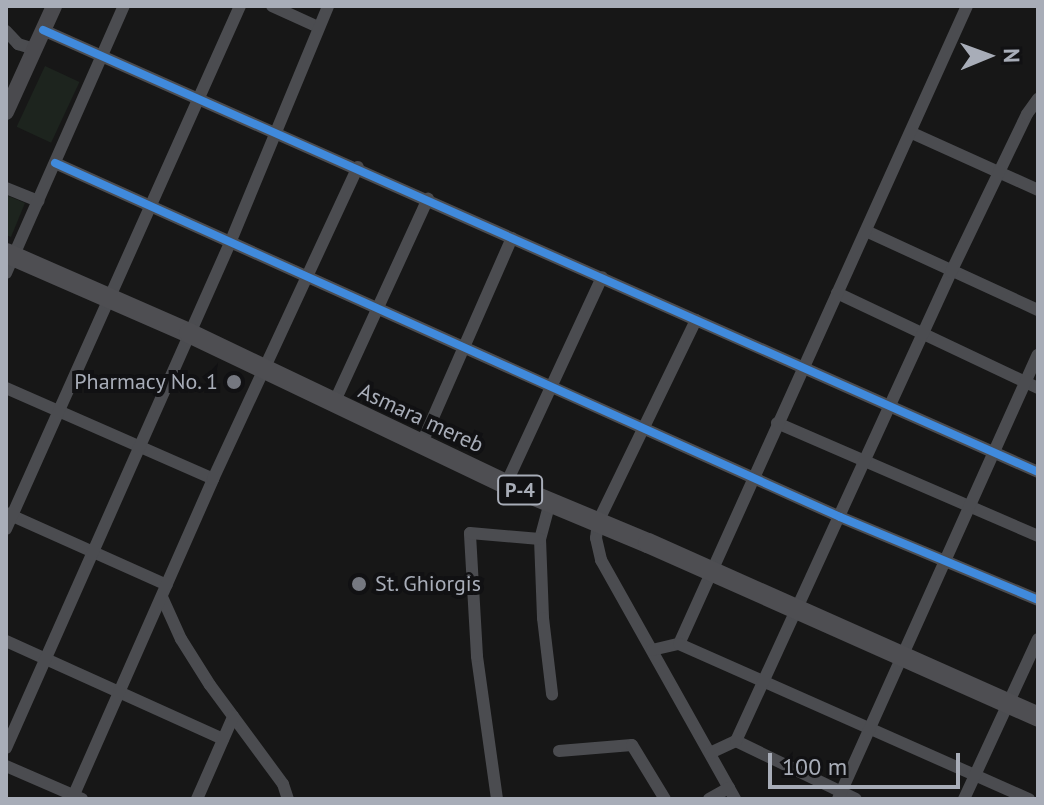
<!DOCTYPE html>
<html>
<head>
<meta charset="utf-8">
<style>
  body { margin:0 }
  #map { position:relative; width:1044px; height:805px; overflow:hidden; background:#171717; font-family:"PT Sans",sans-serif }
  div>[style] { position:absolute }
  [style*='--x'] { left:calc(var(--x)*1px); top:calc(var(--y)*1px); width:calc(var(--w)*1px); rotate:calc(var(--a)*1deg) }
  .green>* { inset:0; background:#1d241e; transform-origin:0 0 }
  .minor>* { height:12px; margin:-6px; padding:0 6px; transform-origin:6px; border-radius:6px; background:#4b4c50 }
  .secondary>* { height:16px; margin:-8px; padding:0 8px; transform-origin:8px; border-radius:8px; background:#4a4a4e }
  .trunk>* { height:20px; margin:-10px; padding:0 10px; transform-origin:10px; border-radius:10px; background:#4e4e52 }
  .cycleway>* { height:8px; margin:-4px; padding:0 4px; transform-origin:4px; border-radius:4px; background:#408adc }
  .dots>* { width:22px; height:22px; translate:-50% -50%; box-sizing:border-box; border:4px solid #111113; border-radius:50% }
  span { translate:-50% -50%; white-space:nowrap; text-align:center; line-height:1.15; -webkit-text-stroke:8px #111113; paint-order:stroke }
  .shield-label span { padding:2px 6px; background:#111113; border:2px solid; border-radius:6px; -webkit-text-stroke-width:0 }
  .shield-label { font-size:20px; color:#a8adb8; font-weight:700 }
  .poi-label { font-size:22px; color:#a8adb8 }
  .right { translate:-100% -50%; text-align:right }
  .left { translate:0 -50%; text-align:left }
  .street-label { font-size:22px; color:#a8adb8 }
  .frame { position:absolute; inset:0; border:8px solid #a8adb8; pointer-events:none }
  .north { position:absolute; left:948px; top:16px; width:80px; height:80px; -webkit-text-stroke:6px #111113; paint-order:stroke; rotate:89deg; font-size:22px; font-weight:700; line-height:32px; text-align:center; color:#a8adb8 }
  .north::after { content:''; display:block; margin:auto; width:28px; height:36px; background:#a8adb8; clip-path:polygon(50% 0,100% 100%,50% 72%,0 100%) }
  .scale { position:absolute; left:768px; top:753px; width:192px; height:36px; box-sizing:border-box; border:4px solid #a8adb8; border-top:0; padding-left:10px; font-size:24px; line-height:28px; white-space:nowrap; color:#a8adb8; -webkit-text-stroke:6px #111113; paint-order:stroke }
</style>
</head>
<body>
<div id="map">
  <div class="green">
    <i style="left:45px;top:66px;width:38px;height:67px;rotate:25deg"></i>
    <i style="clip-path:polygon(6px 195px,25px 203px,11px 237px,6px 235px)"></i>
  </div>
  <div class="minor">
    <i style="--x:272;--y:6;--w:51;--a:24.5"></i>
    <i style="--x:43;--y:30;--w:1089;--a:23.95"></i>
    <i style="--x:6;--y:31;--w:18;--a:47"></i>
    <i style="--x:18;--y:44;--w:17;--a:17"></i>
    <i style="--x:912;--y:133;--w:138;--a:24.3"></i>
    <i style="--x:55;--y:163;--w:861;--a:24.27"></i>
    <i style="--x:840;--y:517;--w:215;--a:22.7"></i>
    <i style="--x:6;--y:188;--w:35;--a:22"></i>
    <i style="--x:866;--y:231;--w:189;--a:24.7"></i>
    <i style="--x:6;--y:273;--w:292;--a:-66.2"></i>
    <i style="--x:837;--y:293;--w:222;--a:25.3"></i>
    <i style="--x:696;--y:320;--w:225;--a:115.9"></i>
    <i style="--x:598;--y:522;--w:16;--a:97"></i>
    <i style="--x:596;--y:538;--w:23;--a:77"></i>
    <i style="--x:601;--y:560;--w:274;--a:60.7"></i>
    <i style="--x:6;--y:388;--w:226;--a:23.7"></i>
    <i style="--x:334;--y:403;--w:225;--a:-65.3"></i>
    <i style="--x:777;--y:423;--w:284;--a:23.4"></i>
    <i style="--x:421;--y:445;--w:226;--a:-66.3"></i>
    <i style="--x:506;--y:484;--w:228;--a:-65.1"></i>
    <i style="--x:550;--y:502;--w:38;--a:105"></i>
    <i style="--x:540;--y:539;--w:79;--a:87.8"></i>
    <i style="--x:543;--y:618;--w:77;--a:83.2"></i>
    <i style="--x:6;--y:513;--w:176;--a:24.1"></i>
    <i style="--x:6;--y:529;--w:573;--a:-65.9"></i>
    <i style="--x:162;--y:597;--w:46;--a:65.7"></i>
    <i style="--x:181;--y:639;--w:54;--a:57.8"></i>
    <i style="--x:210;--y:685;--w:123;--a:53.6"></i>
    <i style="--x:283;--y:784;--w:16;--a:72"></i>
    <i style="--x:6;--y:641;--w:238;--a:24.3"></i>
    <i style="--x:679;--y:644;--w:700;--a:-65.71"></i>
    <i style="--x:652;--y:650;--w:28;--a:-13"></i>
    <i style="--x:679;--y:644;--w:383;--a:23.9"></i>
    <i style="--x:736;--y:741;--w:133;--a:25.8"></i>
    <i style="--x:6;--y:748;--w:552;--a:-66.08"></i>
    <i style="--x:230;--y:243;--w:256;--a:-67.5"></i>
    <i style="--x:559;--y:751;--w:73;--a:-4.7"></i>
    <i style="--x:632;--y:745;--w:63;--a:58.6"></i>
    <i style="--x:710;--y:753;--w:29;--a:-25"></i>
    <i style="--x:736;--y:741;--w:516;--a:-65.37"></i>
    <i style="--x:951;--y:272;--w:175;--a:-64.3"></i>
    <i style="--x:1027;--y:114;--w:19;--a:-54"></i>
    <i style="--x:6;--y:766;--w:83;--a:23.5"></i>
    <i style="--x:72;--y:799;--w:350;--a:-66.2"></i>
    <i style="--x:213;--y:479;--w:344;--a:-65.1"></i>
    <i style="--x:197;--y:799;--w:90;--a:-66.3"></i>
    <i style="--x:497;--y:799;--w:144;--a:-98"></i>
    <i style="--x:477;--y:656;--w:123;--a:-93.3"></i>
    <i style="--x:470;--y:533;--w:70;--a:4.9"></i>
    <i style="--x:709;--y:799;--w:23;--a:-29"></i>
    <i style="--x:838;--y:799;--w:487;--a:-65.8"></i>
    <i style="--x:964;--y:799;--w:176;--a:-65.2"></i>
  </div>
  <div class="secondary">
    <i style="--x:6;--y:112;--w:116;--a:-65.6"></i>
  </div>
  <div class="trunk">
    <i style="--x:6;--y:253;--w:200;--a:23.6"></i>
    <i style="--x:189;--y:333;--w:351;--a:25.5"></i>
    <i style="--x:506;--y:484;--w:154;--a:22.6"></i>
    <i style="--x:648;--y:543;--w:427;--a:24"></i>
  </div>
  <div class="cycleway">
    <i style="--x:43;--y:30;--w:1089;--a:23.95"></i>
    <i style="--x:55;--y:163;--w:861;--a:24.27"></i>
    <i style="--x:840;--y:517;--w:215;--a:22.7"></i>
  </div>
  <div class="dots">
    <i style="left:234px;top:382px;background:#757880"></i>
    <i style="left:359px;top:584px;background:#757880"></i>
  </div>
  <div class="shield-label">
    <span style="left:520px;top:490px">P-4</span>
  </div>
  <div class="poi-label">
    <span class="right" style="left:218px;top:382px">Pharmacy No. 1</span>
    <span class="left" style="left:375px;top:584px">St. Ghiorgis</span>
  </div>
  <div class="street-label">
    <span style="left:421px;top:418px;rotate:25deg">Asmara mereb</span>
  </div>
  <div class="frame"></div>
  <div class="north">N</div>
  <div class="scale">100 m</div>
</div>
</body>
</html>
